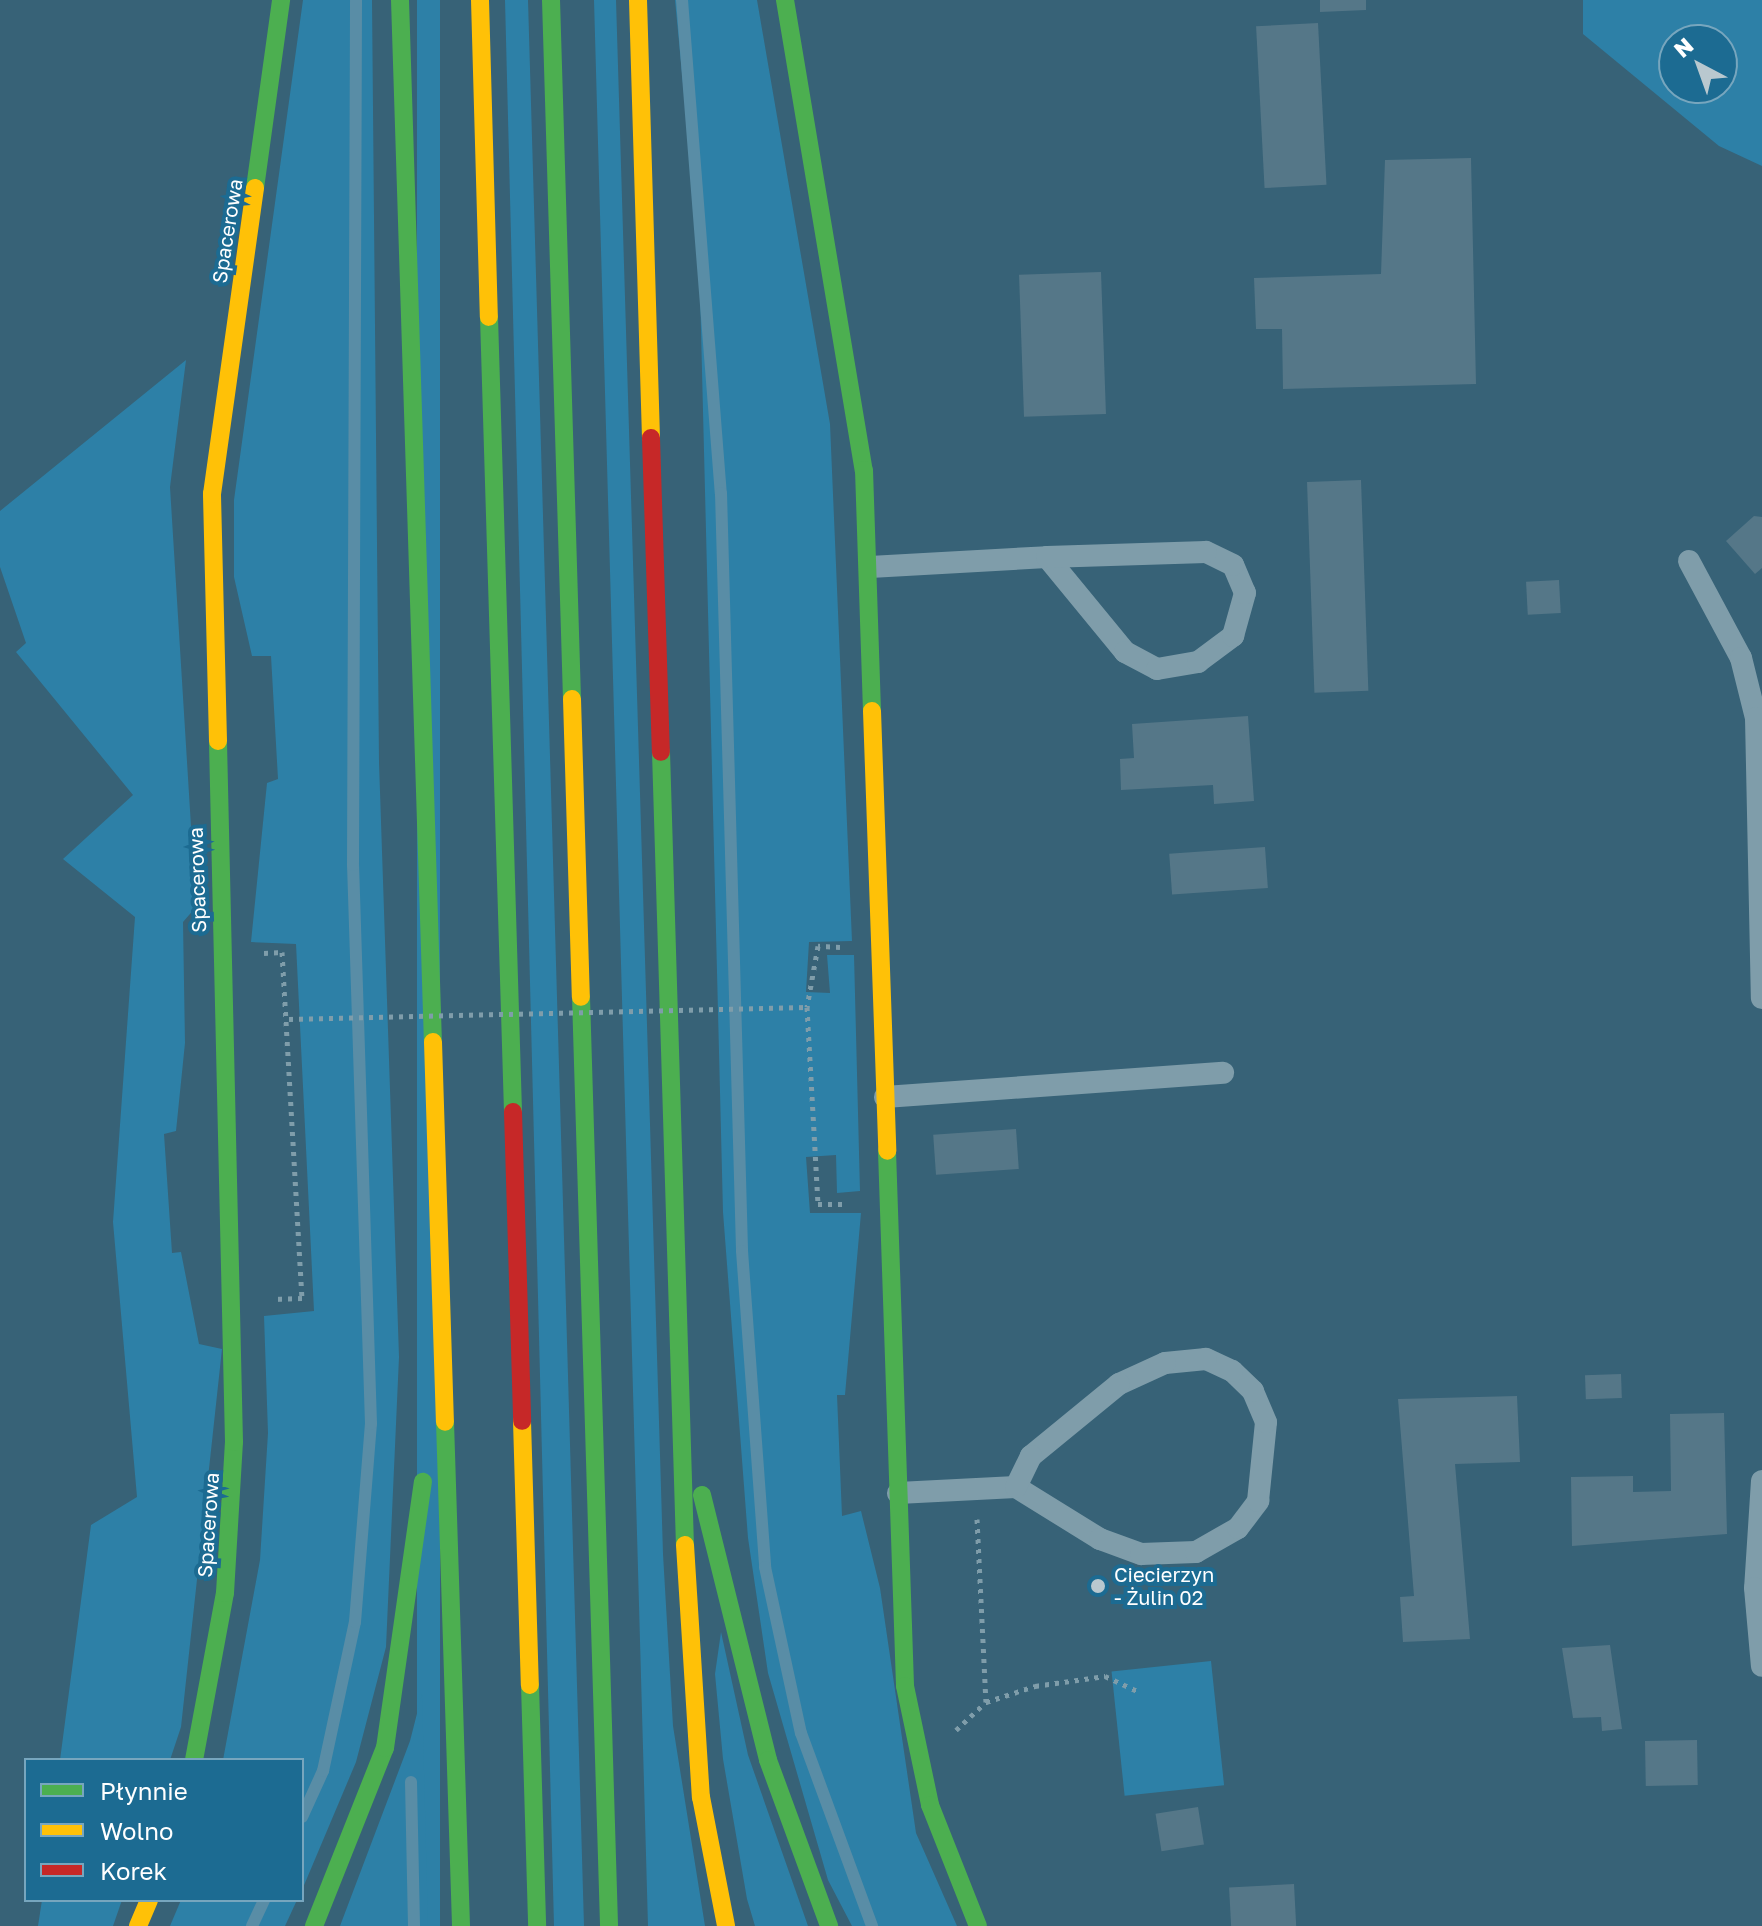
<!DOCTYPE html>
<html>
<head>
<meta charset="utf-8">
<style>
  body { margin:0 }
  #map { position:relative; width:1762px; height:1926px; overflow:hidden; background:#376277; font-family:"Golos Text",sans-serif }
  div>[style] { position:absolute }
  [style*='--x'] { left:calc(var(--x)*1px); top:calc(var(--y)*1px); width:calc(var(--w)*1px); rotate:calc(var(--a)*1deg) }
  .green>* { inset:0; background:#2d80a7; transform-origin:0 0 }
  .stream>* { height:12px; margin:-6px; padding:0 6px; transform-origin:6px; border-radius:6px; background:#598da6 }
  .building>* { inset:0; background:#578; transform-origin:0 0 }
  .path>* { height:5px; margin-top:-2.5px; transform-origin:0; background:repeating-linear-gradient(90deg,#7f9daa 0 4px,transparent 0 10px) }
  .lane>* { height:22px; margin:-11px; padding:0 11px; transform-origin:11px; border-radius:11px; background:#7f9daa }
  .fast>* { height:18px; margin:-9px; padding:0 9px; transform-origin:9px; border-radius:9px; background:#4caf50 }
  .slow>* { height:18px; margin:-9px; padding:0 9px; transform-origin:9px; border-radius:9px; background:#ffc107 }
  .jam>* { height:18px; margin:-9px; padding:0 9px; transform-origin:9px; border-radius:9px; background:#c62828 }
  .path-bridge>* { height:5px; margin-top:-2.5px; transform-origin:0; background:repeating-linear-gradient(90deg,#7f9daa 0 4px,transparent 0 10px) }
  .dots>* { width:22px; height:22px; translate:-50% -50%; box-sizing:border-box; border:4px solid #1c6b92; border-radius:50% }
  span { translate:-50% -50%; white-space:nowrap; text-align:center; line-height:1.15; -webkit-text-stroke:8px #1c6b92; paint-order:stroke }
  .street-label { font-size:20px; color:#fff }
  .poi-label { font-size:20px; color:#fff }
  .left { translate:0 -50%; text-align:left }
  .legend { position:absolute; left:24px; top:1758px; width:280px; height:144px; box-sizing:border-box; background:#1c6b92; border:2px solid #77a6be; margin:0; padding:10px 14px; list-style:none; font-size:24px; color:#fff }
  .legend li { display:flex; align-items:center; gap:16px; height:40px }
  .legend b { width:40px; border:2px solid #77a6be }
  .north { position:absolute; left:1658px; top:24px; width:80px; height:80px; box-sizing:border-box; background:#1c6b92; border:2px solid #77a6be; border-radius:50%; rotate:319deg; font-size:22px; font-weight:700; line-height:32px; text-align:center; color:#fff }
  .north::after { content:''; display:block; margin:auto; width:28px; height:36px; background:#b9c8cf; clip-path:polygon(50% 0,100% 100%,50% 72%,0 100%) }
</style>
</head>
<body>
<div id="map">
  <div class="green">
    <i style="clip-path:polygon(303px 0,372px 0,379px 762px,399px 1357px,386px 1647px,356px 1762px,302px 1890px,302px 1760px,223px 1760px,260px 1560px,268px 1433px,264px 1316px,314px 1311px,296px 944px,251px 942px,267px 783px,278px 779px,271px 656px,252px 656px,234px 577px,234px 500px)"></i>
    <i style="left:417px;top:0;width:23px;height:1927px"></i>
    <i style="clip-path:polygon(505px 0,528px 0,584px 1926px,554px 1926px)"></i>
    <i style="clip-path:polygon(594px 0,616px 0,663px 1554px,673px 1726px,705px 1926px,648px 1926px)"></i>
    <i style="clip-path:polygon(675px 0,757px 0,830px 424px,852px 941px,809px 942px,806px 992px,830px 993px,827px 955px,854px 955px,860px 1191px,837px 1193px,836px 1155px,806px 1157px,810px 1213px,861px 1213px,845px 1395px,837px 1395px,842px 1516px,861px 1511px,880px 1588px,916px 1833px,957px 1926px,852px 1926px,828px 1880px,768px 1673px,748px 1538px,723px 1212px,699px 251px)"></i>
    <i style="clip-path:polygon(evenodd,1583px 0,1762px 0,1762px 166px,1719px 146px,1583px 34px,1583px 0,1674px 40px,1722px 40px,1722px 88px,1674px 88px,1674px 40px)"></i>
    <i style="clip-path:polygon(186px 360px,170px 487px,196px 907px,183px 922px,185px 1043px,176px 1131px,164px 1134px,172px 1253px,181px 1252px,199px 1344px,222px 1349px,181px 1727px,170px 1760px,60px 1760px,91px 1525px,137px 1497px,113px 1222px,135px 917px,63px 859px,133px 795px,16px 652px,26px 643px,0 567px,0 511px)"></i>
    <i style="clip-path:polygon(721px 1632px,748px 1755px,808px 1926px,755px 1926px,747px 1899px,723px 1759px,715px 1674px)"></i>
    <i style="left:1211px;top:1661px;width:125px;height:100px;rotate:84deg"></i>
    <i style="clip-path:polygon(422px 1694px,428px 1926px,340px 1926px,410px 1741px)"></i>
    <i style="clip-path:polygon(42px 1900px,122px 1900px,113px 1926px,38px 1926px)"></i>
    <i style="clip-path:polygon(181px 1900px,297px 1900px,285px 1926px,170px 1926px)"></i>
  </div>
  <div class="stream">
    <i style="--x:682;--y:0;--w:495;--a:85.5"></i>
    <i style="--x:721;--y:493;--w:758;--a:88.41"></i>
    <i style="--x:742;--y:1251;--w:317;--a:85.8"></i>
    <i style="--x:765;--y:1567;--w:170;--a:77.8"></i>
    <i style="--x:801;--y:1733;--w:206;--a:69.8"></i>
    <i style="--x:411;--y:1782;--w:144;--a:88.8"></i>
    <i style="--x:302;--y:1817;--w:51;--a:-65.5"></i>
    <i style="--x:323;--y:1771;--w:152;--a:-77.9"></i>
    <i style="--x:355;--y:1622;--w:199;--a:-85.4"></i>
    <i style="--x:371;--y:1424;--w:559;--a:-91.84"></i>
    <i style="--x:353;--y:865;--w:865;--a:-89.8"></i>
    <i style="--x:252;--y:1926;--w:29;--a:-65"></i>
  </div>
  <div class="building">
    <i style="clip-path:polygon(1320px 0,1366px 0,1366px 10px,1320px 12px)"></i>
    <i style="left:1318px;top:23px;width:162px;height:62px;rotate:87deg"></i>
    <i style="clip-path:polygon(1471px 158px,1476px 384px,1283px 389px,1282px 329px,1256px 329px,1254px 278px,1381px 274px,1385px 160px)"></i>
    <i style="left:1101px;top:272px;width:142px;height:82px;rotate:88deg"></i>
    <i style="left:1361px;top:480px;width:211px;height:54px;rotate:88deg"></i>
    <i style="clip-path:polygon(1754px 516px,1762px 517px,1762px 568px,1755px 574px,1726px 541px)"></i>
    <i style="left:1559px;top:580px;width:33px;height:33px;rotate:87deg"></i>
    <i style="clip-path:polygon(1248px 716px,1254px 801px,1214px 804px,1213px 785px,1121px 790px,1120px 759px,1134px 758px,1132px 724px)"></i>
    <i style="left:1265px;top:847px;width:41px;height:96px;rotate:86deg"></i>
    <i style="left:1016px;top:1129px;width:40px;height:83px;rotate:86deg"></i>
    <i style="left:1621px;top:1374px;width:24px;height:36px;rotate:88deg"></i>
    <i style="clip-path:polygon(1517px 1396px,1520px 1462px,1455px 1464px,1470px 1639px,1403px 1642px,1400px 1597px,1414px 1596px,1398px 1399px)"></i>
    <i style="clip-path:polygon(1724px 1413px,1727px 1534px,1572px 1546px,1571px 1477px,1633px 1476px,1633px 1492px,1671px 1491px,1670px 1414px)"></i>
    <i style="clip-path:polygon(1610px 1645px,1622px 1729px,1602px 1731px,1601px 1717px,1573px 1718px,1562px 1648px)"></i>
    <i style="left:1697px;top:1740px;width:45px;height:52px;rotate:89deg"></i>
    <i style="left:1198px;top:1807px;width:38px;height:43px;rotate:81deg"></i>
    <i style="left:1294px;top:1884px;width:42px;height:65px;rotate:87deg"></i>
  </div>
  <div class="path">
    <i style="--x:840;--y:947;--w:22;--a:-177"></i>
    <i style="--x:818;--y:946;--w:62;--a:100.2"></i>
    <i style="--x:807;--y:1007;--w:197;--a:86.8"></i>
    <i style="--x:818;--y:1204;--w:30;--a:0"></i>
    <i style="--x:264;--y:953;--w:18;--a:-3"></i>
    <i style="--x:282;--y:952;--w:347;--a:86.7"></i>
    <i style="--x:302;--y:1298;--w:29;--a:178"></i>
    <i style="--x:977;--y:1519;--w:183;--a:87.2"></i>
    <i style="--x:956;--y:1730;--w:41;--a:-43"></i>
    <i style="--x:986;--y:1702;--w:52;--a:-18.1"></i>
    <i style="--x:1035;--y:1686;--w:71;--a:-8.1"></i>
    <i style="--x:1105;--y:1676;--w:35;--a:25"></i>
  </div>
  <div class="lane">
    <i style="--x:1689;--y:561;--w:110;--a:61.8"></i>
    <i style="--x:1741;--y:658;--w:62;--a:76"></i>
    <i style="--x:1756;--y:718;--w:280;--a:88.8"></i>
    <i style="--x:870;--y:567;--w:177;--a:-3.2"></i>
    <i style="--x:1047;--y:557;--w:123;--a:50.6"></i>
    <i style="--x:1125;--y:652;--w:36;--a:28"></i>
    <i style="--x:1157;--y:669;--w:42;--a:-9.7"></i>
    <i style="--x:1198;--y:662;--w:44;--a:-36.6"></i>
    <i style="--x:1233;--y:636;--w:45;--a:-74.4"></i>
    <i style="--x:1245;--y:593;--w:30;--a:-113"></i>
    <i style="--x:1233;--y:565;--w:30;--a:-154"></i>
    <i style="--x:1206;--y:552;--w:159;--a:178.2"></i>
    <i style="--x:885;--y:1097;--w:339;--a:-4.1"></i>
    <i style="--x:1762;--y:1481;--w:107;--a:93.7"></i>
    <i style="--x:1755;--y:1588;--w:78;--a:84.9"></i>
    <i style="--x:898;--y:1493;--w:118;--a:-2.9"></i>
    <i style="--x:1016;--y:1487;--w:99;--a:31.8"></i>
    <i style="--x:1100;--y:1539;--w:44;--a:20.1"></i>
    <i style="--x:1141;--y:1554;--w:55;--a:-2.1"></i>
    <i style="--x:1196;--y:1552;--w:48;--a:-29.7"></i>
    <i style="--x:1238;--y:1528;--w:34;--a:-53"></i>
    <i style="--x:1258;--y:1501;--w:79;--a:-84.2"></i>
    <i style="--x:1266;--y:1422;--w:34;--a:-113"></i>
    <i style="--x:1253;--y:1391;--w:29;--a:-136"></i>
    <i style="--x:1232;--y:1371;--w:29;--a:-155"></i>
    <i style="--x:1206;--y:1359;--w:41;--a:174.4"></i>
    <i style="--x:1165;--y:1363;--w:51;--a:155.5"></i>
    <i style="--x:1119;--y:1384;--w:114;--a:140.7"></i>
    <i style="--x:1031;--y:1456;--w:34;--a:116"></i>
  </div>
  <div class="fast">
    <i style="--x:400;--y:0;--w:1043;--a:88.19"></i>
    <i style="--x:551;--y:0;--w:699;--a:88.28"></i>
    <i style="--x:785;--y:0;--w:477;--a:80.5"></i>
    <i style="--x:864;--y:470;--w:241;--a:88.1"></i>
    <i style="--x:255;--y:188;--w:190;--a:-82.1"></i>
    <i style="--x:489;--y:317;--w:795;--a:88.27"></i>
    <i style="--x:661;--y:752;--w:793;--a:88.27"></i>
    <i style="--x:581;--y:997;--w:929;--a:88.27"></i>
    <i style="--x:887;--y:1151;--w:535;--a:88.07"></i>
    <i style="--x:905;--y:1686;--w:122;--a:78.1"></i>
    <i style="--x:930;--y:1805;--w:130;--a:68.4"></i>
    <i style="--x:445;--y:1422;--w:504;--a:88.18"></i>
    <i style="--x:702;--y:1495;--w:273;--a:76"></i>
    <i style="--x:768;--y:1760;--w:177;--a:69.8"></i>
    <i style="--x:530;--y:1685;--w:241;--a:88.3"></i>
    <i style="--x:194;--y:1760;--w:170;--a:-79.5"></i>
    <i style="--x:225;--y:1593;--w:151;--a:-86.6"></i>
    <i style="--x:234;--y:1442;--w:701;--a:-91.31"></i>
    <i style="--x:314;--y:1926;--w:192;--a:-68.3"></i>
    <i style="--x:385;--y:1748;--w:269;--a:-81.9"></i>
  </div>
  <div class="slow">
    <i style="--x:480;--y:0;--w:317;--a:88.4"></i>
    <i style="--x:638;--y:0;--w:438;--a:88.3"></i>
    <i style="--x:572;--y:699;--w:298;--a:88.3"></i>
    <i style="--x:872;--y:711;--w:440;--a:88"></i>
    <i style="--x:218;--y:741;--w:247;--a:-91.4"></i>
    <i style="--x:212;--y:494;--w:309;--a:-82"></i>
    <i style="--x:433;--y:1042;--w:380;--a:88.2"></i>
    <i style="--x:522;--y:1421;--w:264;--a:88.3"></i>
    <i style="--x:685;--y:1545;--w:253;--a:86.4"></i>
    <i style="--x:701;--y:1797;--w:131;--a:79"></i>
    <i style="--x:138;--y:1926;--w:28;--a:-67"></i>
  </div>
  <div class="jam">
    <i style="--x:651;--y:438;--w:314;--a:88.2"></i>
    <i style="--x:513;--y:1112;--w:309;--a:88.3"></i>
  </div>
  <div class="path-bridge">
    <i style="--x:289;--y:1019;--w:518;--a:-1.33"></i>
  </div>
  <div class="dots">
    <i style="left:1098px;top:1586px;background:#b9c8cf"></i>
  </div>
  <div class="street-label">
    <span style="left:227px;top:231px;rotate:-81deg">Spacerowa</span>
    <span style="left:197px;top:880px;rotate:-92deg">Spacerowa</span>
    <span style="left:208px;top:1525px;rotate:-86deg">Spacerowa</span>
  </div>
  <div class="poi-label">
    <span class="left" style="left:1114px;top:1586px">Ciecierzyn<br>- Żulin 02</span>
  </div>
  <ul class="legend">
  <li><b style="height:10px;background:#4caf50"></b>Płynnie</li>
  <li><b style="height:10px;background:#ffc107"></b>Wolno</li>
  <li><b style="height:10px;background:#c62828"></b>Korek</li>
  </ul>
  <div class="north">N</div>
</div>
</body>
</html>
